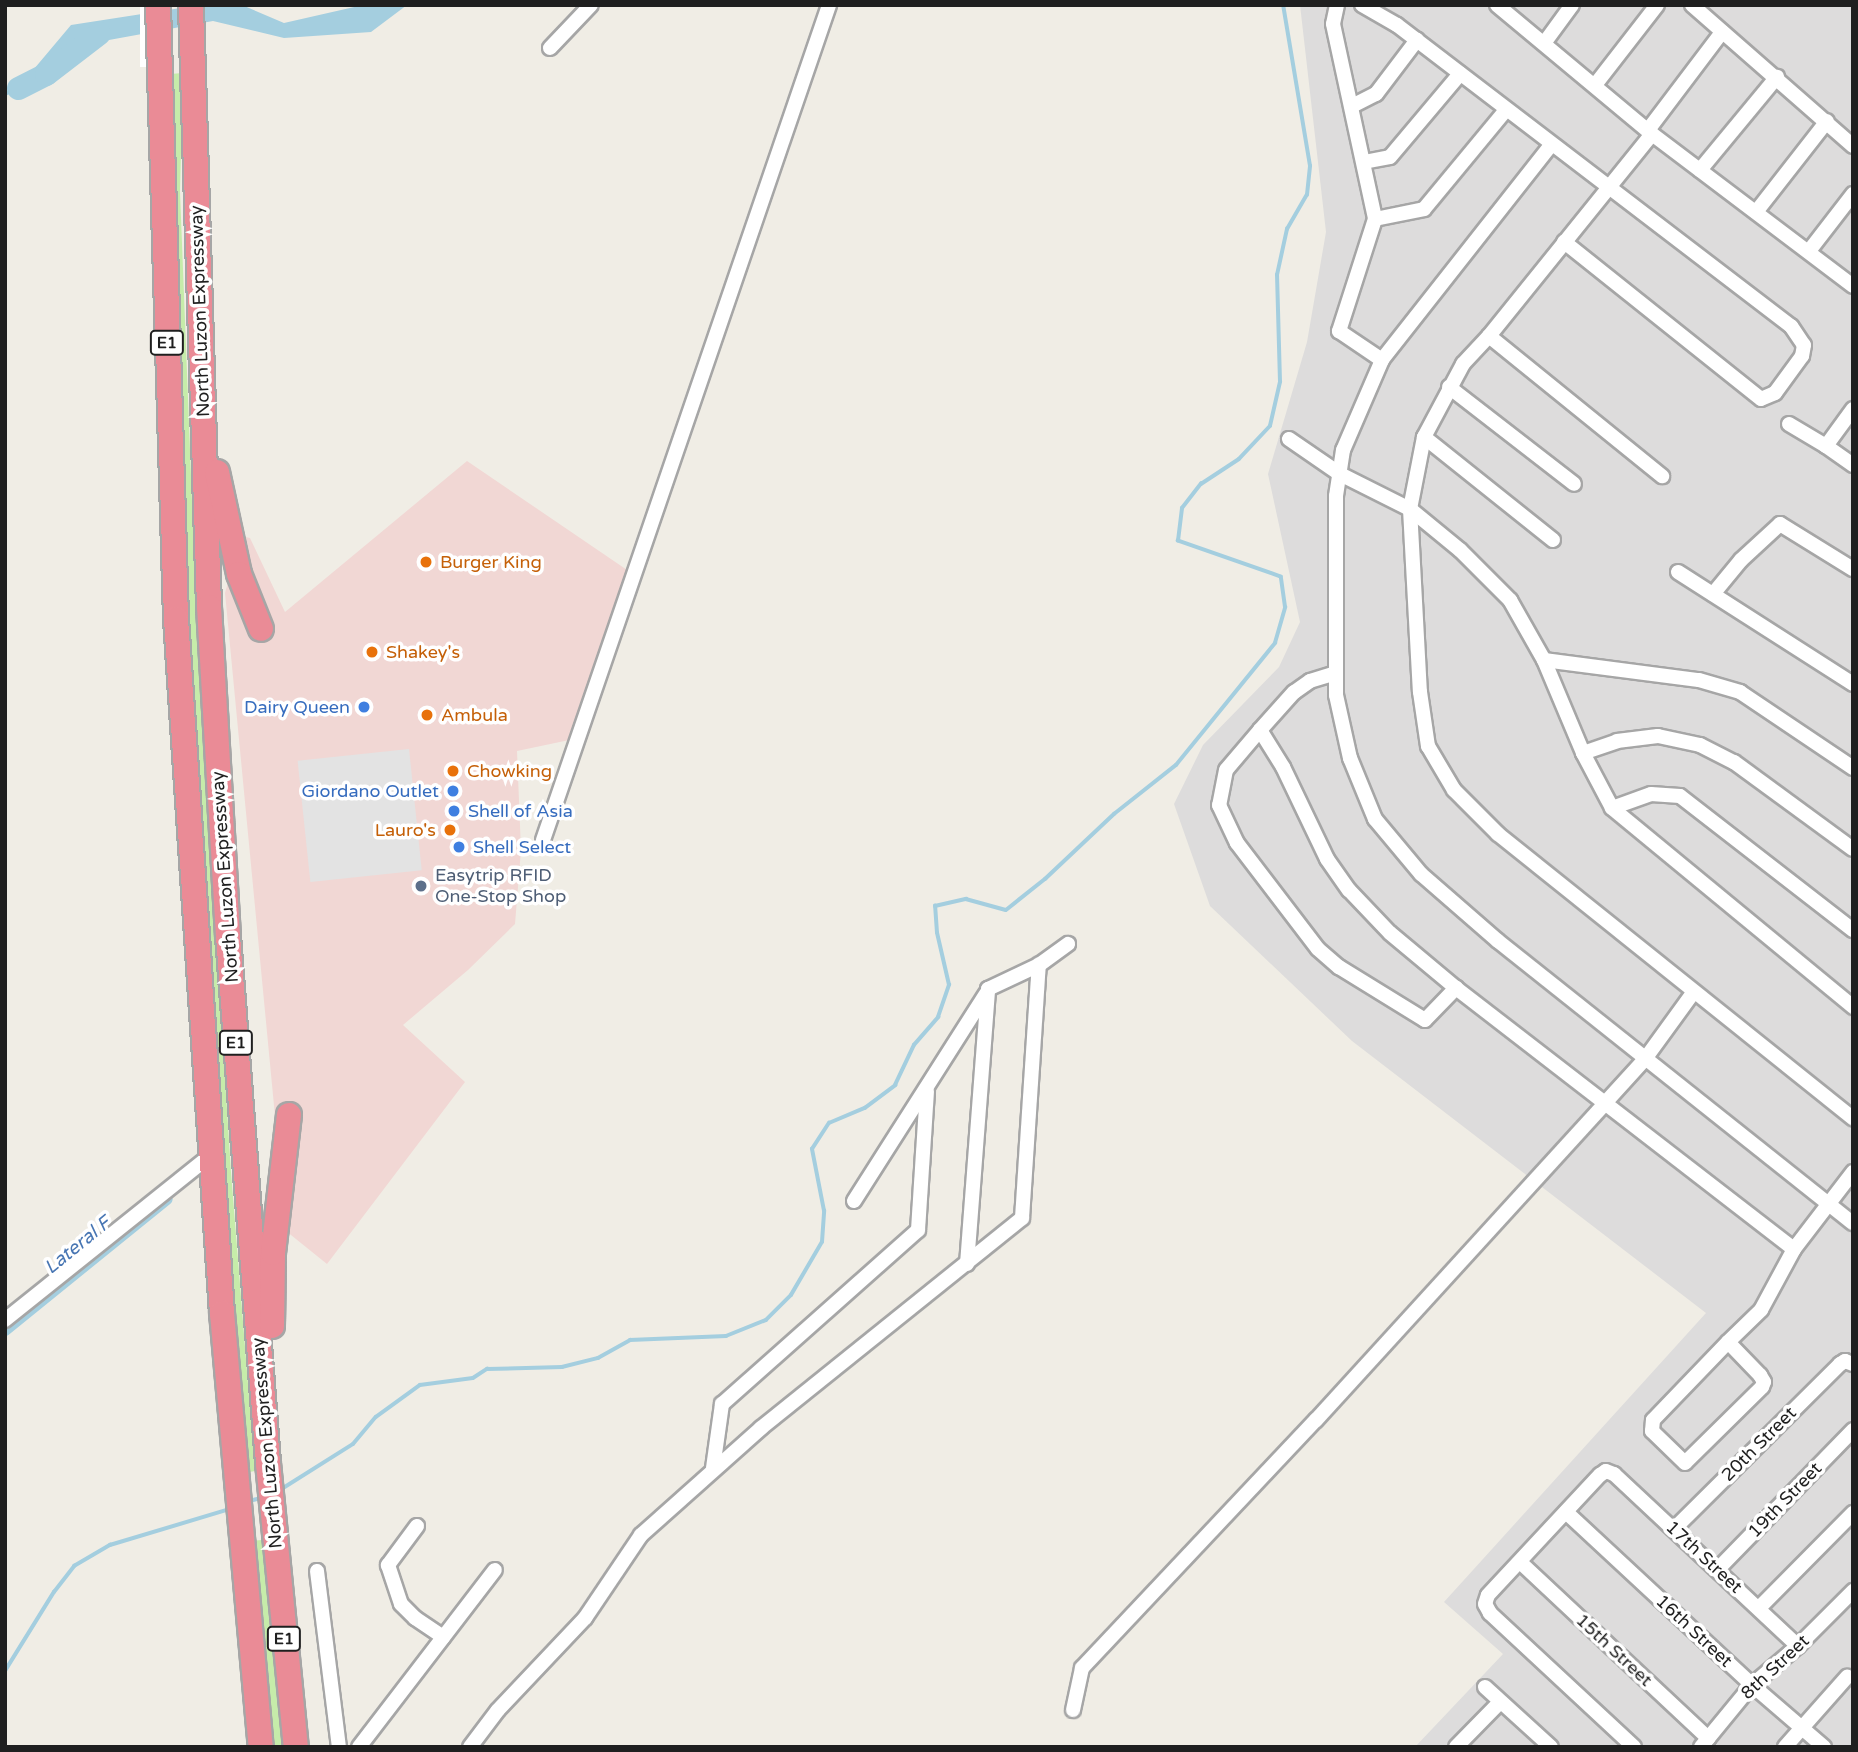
<!DOCTYPE html>
<html>
<head>
<meta charset="utf-8">
<style>
  body { margin:0 }
  #map { position:relative; width:1858px; height:1752px; overflow:hidden; background:#f0ede5; font-family:"Varela Round",sans-serif }
  div>[style] { position:absolute }
  [style*='--x'] { left:calc(var(--x)*1px); top:calc(var(--y)*1px); width:calc(var(--w)*1px); rotate:calc(var(--a)*1deg) }
  .residential>* { inset:0; background:#dddcdc }
  .commercial>* { inset:0; background:#f1d7d4 }
  .grass>* { inset:0; background:#c6ecaa }
  .parking>* { inset:0; background:#e3e3e3; transform-origin:0 0 }
  .water>* { inset:0; background:#a4cedf }
  .pier>* { inset:0; background:#fff; transform-origin:0 0 }
  .stream>* { height:3.5px; margin:-1.75px; padding:0 1.75px; transform-origin:1.75px; border-radius:1.75px; background:#a4cedf }
  .canal>* { height:12px; margin:-6px; padding:0 6px; transform-origin:6px; border-radius:6px; background:#a4cedf }
  .river>* { height:23px; margin:-11.5px; padding:0 11.5px; transform-origin:11.5px; border-radius:11.5px; background:#a4cedf }
  .roads { filter:drop-shadow(2px 0 #a6a6a6) drop-shadow(-2px 0 #a6a6a6) drop-shadow(0 2px #a6a6a6) drop-shadow(0 -2px #a6a6a6) }
  .minor>* { height:14px; margin:-7px; padding:0 7px; transform-origin:7px; border-radius:7px; background:#fff }
  .motorway>* { height:24px; margin:-12px; padding:0 12px; transform-origin:12px; border-radius:12px; background:#ea8b96 }
  .dots>* { width:19px; height:19px; translate:-50% -50%; box-sizing:border-box; border:4px solid #fff; border-radius:50% }
  span { translate:-50% -50%; white-space:nowrap; text-align:center; line-height:1.15; -webkit-text-stroke:7px #fff; paint-order:stroke }
  .shield-label span { padding:2px 5px; background:#fff; border:2px solid; border-radius:5px; -webkit-text-stroke-width:0 }
  .shield-label { font-size:16px; color:#1f1f1f; font-weight:700 }
  .street-label { font-size:18px; color:#1f1f1f }
  .food-label { font-size:18px; color:#c56008 }
  .left { translate:0 -50%; text-align:left }
  .right { translate:-100% -50%; text-align:right }
  .shop-label { font-size:18px; color:#366cbe }
  .service-label { font-size:18px; color:#4e5e75 }
  .water-label { font-size:19px; color:#4876b3; font-style:italic }
  .frame { position:absolute; inset:0; border:7px solid #1f1f1f; pointer-events:none }
</style>
</head>
<body>
<div id="map">
  <div class="residential">
    <i style="clip-path:polygon(1300px 5px,1853px 5px,1853px 1747px,1415px 1747px,1503px 1654px,1444px 1602px,1706px 1313px,1352px 1041px,1210px 906px,1174px 804px,1203px 745px,1279px 667px,1300px 622px,1268px 474px,1307px 342px,1326px 232px)"></i>
  </div>
  <div class="commercial">
    <i style="clip-path:polygon(467px 461px,630px 572px,574px 739px,517px 751px,521px 850px,515px 924px,468px 970px,403px 1025px,465px 1082px,327px 1264px,286px 1231px,225px 593px,241px 536px,250px 538px,285px 612px)"></i>
  </div>
  <div class="grass">
    <i style="clip-path:polygon(183px 73px,180px 192px,198px 655px,231px 1172px,255px 1471px,244px 1473px,194px 820px,170px 74px)"></i>
    <i style="clip-path:polygon(263px 1540px,269px 1618px,283px 1747px,269px 1747px,248px 1541px)"></i>
  </div>
  <div class="parking">
    <i style="left:409px;top:749px;width:122px;height:112px;rotate:84deg"></i>
  </div>
  <div class="water">
    <i style="clip-path:polygon(200px 5px,242px 5px,284px 23px,363px 5px,407px 5px,371px 32px,284px 38px,213px 21px,109px 40px,61px 53px,18px 88px,71px 25px)"></i>
  </div>
  <div class="pier">
    <i style="left:140px;top:5px;width:29px;height:62px"></i>
  </div>
  <div class="stream">
    <i style="--x:5;--y:94;--w:14;--a:-25"></i>
    <i style="--x:280;--y:1490;--w:86;--a:-32.2"></i>
    <i style="--x:353;--y:1444;--w:35;--a:-50"></i>
    <i style="--x:376;--y:1417;--w:54;--a:-36"></i>
    <i style="--x:420;--y:1385;--w:53;--a:-7.5"></i>
    <i style="--x:473;--y:1378;--w:17;--a:-33"></i>
    <i style="--x:487;--y:1369;--w:75;--a:-1.5"></i>
    <i style="--x:562;--y:1367;--w:37;--a:-14"></i>
    <i style="--x:598;--y:1358;--w:37;--a:-29"></i>
    <i style="--x:630;--y:1340;--w:96;--a:-2.4"></i>
    <i style="--x:726;--y:1336;--w:43;--a:-21.8"></i>
    <i style="--x:766;--y:1320;--w:35;--a:-45"></i>
    <i style="--x:791;--y:1295;--w:61;--a:-59.7"></i>
    <i style="--x:822;--y:1242;--w:31;--a:-86"></i>
    <i style="--x:824;--y:1211;--w:63;--a:-101"></i>
    <i style="--x:812;--y:1149;--w:31;--a:-57"></i>
    <i style="--x:829;--y:1123;--w:39;--a:-23"></i>
    <i style="--x:865;--y:1108;--w:38;--a:-37"></i>
    <i style="--x:895;--y:1085;--w:44;--a:-64.6"></i>
    <i style="--x:914;--y:1045;--w:37;--a:-49"></i>
    <i style="--x:938;--y:1017;--w:34;--a:-71"></i>
    <i style="--x:949;--y:985;--w:53;--a:-103"></i>
    <i style="--x:937;--y:933;--w:27;--a:-94"></i>
    <i style="--x:935;--y:906;--w:32;--a:-13"></i>
    <i style="--x:966;--y:899;--w:41;--a:15.4"></i>
    <i style="--x:1006;--y:910;--w:50;--a:-38.5"></i>
    <i style="--x:1045;--y:879;--w:95;--a:-43.3"></i>
    <i style="--x:1114;--y:814;--w:79;--a:-38.3"></i>
    <i style="--x:1176;--y:765;--w:157;--a:-50.9"></i>
    <i style="--x:1275;--y:643;--w:37;--a:-74"></i>
    <i style="--x:1285;--y:607;--w:30;--a:-98"></i>
    <i style="--x:1281;--y:577;--w:109;--a:-160.7"></i>
    <i style="--x:1178;--y:541;--w:33;--a:-83"></i>
    <i style="--x:1182;--y:508;--w:31;--a:-52"></i>
    <i style="--x:1201;--y:484;--w:45;--a:-33.3"></i>
    <i style="--x:1239;--y:459;--w:45;--a:-46.8"></i>
    <i style="--x:1270;--y:426;--w:45;--a:-77.2"></i>
    <i style="--x:1280;--y:382;--w:107;--a:-91.6"></i>
    <i style="--x:1277;--y:275;--w:47;--a:-77.7"></i>
    <i style="--x:1287;--y:229;--w:39;--a:-60"></i>
    <i style="--x:1307;--y:195;--w:29;--a:-84"></i>
    <i style="--x:1310;--y:166;--w:163;--a:-99.5"></i>
    <i style="--x:247;--y:1502;--w:17;--a:-17"></i>
    <i style="--x:5;--y:1671;--w:93;--a:-58.2"></i>
    <i style="--x:54;--y:1592;--w:33;--a:-52"></i>
    <i style="--x:74;--y:1566;--w:42;--a:-30.3"></i>
    <i style="--x:110;--y:1545;--w:125;--a:-16.7"></i>
  </div>
  <div class="canal">
    <i style="--x:5;--y:1330;--w:208;--a:-39"></i>
  </div>
  <div class="river">
    <i style="--x:18;--y:88;--w:31;--a:-27"></i>
    <i style="--x:46;--y:74;--w:67;--a:-37.7"></i>
  </div>
  <div class="roads">
    <div class="minor">
      <i style="--x:1337;--y:5;--w:19;--a:102"></i>
      <i style="--x:1333;--y:24;--w:199;--a:77.8"></i>
      <i style="--x:1375;--y:219;--w:118;--a:107.8"></i>
      <i style="--x:1339;--y:331;--w:52;--a:34"></i>
      <i style="--x:1362;--y:5;--w:40;--a:29.7"></i>
      <i style="--x:1397;--y:25;--w:496;--a:37.4"></i>
      <i style="--x:1791;--y:326;--w:23;--a:56"></i>
      <i style="--x:1804;--y:345;--w:11;--a:100"></i>
      <i style="--x:1802;--y:356;--w:46;--a:126.1"></i>
      <i style="--x:1775;--y:393;--w:15;--a:157"></i>
      <i style="--x:1761;--y:399;--w:252;--a:-141.4"></i>
      <i style="--x:1497;--y:5;--w:202;--a:39.8"></i>
      <i style="--x:1652;--y:134;--w:252;--a:37.1"></i>
      <i style="--x:1692;--y:5;--w:214;--a:41.2"></i>
      <i style="--x:1545;--y:42;--w:46;--a:-53.9"></i>
      <i style="--x:550;--y:48;--w:59;--a:-46.4"></i>
      <i style="--x:1595;--y:85;--w:101;--a:-52.2"></i>
      <i style="--x:1352;--y:106;--w:27;--a:-27"></i>
      <i style="--x:1376;--y:94;--w:68;--a:-52.8"></i>
      <i style="--x:1648;--y:130;--w:123;--a:-52.9"></i>
      <i style="--x:1652;--y:134;--w:260;--a:128.9"></i>
      <i style="--x:1489;--y:336;--w:38;--a:133"></i>
      <i style="--x:1463;--y:364;--w:83;--a:118.1"></i>
      <i style="--x:1424;--y:437;--w:73;--a:101"></i>
      <i style="--x:1410;--y:509;--w:183;--a:86.9"></i>
      <i style="--x:1420;--y:692;--w:55;--a:81.6"></i>
      <i style="--x:1428;--y:746;--w:51;--a:59.4"></i>
      <i style="--x:1454;--y:790;--w:62;--a:45"></i>
      <i style="--x:1498;--y:834;--w:455;--a:38.7"></i>
      <i style="--x:1551;--y:145;--w:273;--a:128.2"></i>
      <i style="--x:1382;--y:360;--w:98;--a:113.4"></i>
      <i style="--x:1343;--y:450;--w:47;--a:98.7"></i>
      <i style="--x:1336;--y:496;--w:199;--a:90"></i>
      <i style="--x:1336;--y:695;--w:65;--a:77.5"></i>
      <i style="--x:1350;--y:758;--w:66;--a:67.7"></i>
      <i style="--x:1375;--y:819;--w:72;--a:50.1"></i>
      <i style="--x:1421;--y:874;--w:102;--a:41"></i>
      <i style="--x:1498;--y:941;--w:453;--a:38.5"></i>
      <i style="--x:1364;--y:162;--w:26;--a:-11"></i>
      <i style="--x:1390;--y:157;--w:109;--a:-49.9"></i>
      <i style="--x:1700;--y:170;--w:121;--a:-50.4"></i>
      <i style="--x:1756;--y:212;--w:115;--a:-52"></i>
      <i style="--x:1375;--y:219;--w:50;--a:-11.5"></i>
      <i style="--x:1424;--y:209;--w:129;--a:-50.4"></i>
      <i style="--x:1809;--y:251;--w:72;--a:-52.3"></i>
      <i style="--x:1489;--y:336;--w:223;--a:39"></i>
      <i style="--x:1449;--y:387;--w:158;--a:37.8"></i>
      <i style="--x:1789;--y:424;--w:43;--a:30.7"></i>
      <i style="--x:1826;--y:446;--w:46;--a:-53.9"></i>
      <i style="--x:1424;--y:437;--w:165;--a:38.6"></i>
      <i style="--x:1289;--y:439;--w:62;--a:34.5"></i>
      <i style="--x:1340;--y:474;--w:78;--a:26.6"></i>
      <i style="--x:1410;--y:509;--w:65;--a:39.4"></i>
      <i style="--x:1460;--y:550;--w:71;--a:45"></i>
      <i style="--x:1510;--y:600;--w:69;--a:60.5"></i>
      <i style="--x:1544;--y:660;--w:101;--a:67.2"></i>
      <i style="--x:1583;--y:753;--w:62;--a:62.2"></i>
      <i style="--x:1612;--y:808;--w:313;--a:39.5"></i>
      <i style="--x:1826;--y:446;--w:33;--a:35"></i>
      <i style="--x:1678;--y:572;--w:208;--a:32.6"></i>
      <i style="--x:1713;--y:594;--w:44;--a:-50.5"></i>
      <i style="--x:1741;--y:560;--w:53;--a:-42.7"></i>
      <i style="--x:1780;--y:524;--w:86;--a:31.7"></i>
      <i style="--x:1544;--y:660;--w:156;--a:7.4"></i>
      <i style="--x:1699;--y:680;--w:43;--a:16.3"></i>
      <i style="--x:1740;--y:692;--w:136;--a:33.9"></i>
      <i style="--x:1336;--y:673;--w:27;--a:163"></i>
      <i style="--x:1310;--y:681;--w:19;--a:145"></i>
      <i style="--x:1294;--y:692;--w:51;--a:131.8"></i>
      <i style="--x:1260;--y:730;--w:52;--a:130.4"></i>
      <i style="--x:1226;--y:770;--w:36;--a:101"></i>
      <i style="--x:1219;--y:805;--w:42;--a:64.7"></i>
      <i style="--x:1237;--y:843;--w:133;--a:52.6"></i>
      <i style="--x:1318;--y:949;--w:28;--a:41"></i>
      <i style="--x:1339;--y:967;--w:101;--a:31.6"></i>
      <i style="--x:1425;--y:1020;--w:45;--a:-45.9"></i>
      <i style="--x:1260;--y:730;--w:44;--a:58.1"></i>
      <i style="--x:1283;--y:767;--w:102;--a:64.4"></i>
      <i style="--x:1327;--y:859;--w:38;--a:55"></i>
      <i style="--x:1349;--y:890;--w:59;--a:46.4"></i>
      <i style="--x:1390;--y:933;--w:86;--a:39.8"></i>
      <i style="--x:1456;--y:988;--w:427;--a:37.7"></i>
      <i style="--x:1583;--y:753;--w:36;--a:-19"></i>
      <i style="--x:1617;--y:741;--w:41;--a:-7"></i>
      <i style="--x:1658;--y:736;--w:43;--a:12.1"></i>
      <i style="--x:1700;--y:745;--w:38;--a:27"></i>
      <i style="--x:1734;--y:762;--w:147;--a:36.2"></i>
      <i style="--x:1612;--y:808;--w:41;--a:-19.7"></i>
      <i style="--x:1651;--y:794;--w:29;--a:4"></i>
      <i style="--x:1680;--y:796;--w:219;--a:37.8"></i>
      <i style="--x:543;--y:840;--w:883;--a:-71.09"></i>
      <i style="--x:854;--y:1201;--w:246;--a:-57.5"></i>
      <i style="--x:967;--y:1264;--w:276;--a:-85.6"></i>
      <i style="--x:988;--y:989;--w:56;--a:-25.2"></i>
      <i style="--x:1039;--y:965;--w:36;--a:-36"></i>
      <i style="--x:5;--y:1320;--w:265;--a:-38.7"></i>
      <i style="--x:1728;--y:1342;--w:46;--a:45.9"></i>
      <i style="--x:1760;--y:1375;--w:8;--a:60"></i>
      <i style="--x:1764;--y:1382;--w:5;--a:112"></i>
      <i style="--x:1762;--y:1387;--w:108;--a:135.4"></i>
      <i style="--x:1685;--y:1463;--w:46;--a:-135.9"></i>
      <i style="--x:1652;--y:1431;--w:11;--a:-85"></i>
      <i style="--x:1653;--y:1420;--w:108;--a:-46.1"></i>
      <i style="--x:1728;--y:1342;--w:46;--a:-44.1"></i>
      <i style="--x:1761;--y:1310;--w:69;--a:-61.6"></i>
      <i style="--x:1794;--y:1249;--w:97;--a:-52.5"></i>
      <i style="--x:713;--y:1468;--w:65;--a:-82"></i>
      <i style="--x:722;--y:1404;--w:262;--a:-41.6"></i>
      <i style="--x:918;--y:1230;--w:139;--a:-86.3"></i>
      <i style="--x:1566;--y:1512;--w:254;--a:42.9"></i>
      <i style="--x:1752;--y:1685;--w:95;--a:40.7"></i>
      <i style="--x:417;--y:1526;--w:49;--a:126.6"></i>
      <i style="--x:388;--y:1565;--w:41;--a:71.6"></i>
      <i style="--x:401;--y:1604;--w:20;--a:45"></i>
      <i style="--x:415;--y:1618;--w:34;--a:34"></i>
      <i style="--x:1674;--y:1529;--w:234;--a:-44.8"></i>
      <i style="--x:1840;--y:1364;--w:6;--a:-31"></i>
      <i style="--x:1845;--y:1361;--w:9;--a:21"></i>
      <i style="--x:1520;--y:1562;--w:258;--a:43.1"></i>
      <i style="--x:1718;--y:1569;--w:194;--a:-45.8"></i>
      <i style="--x:317;--y:1571;--w:177;--a:82.9"></i>
      <i style="--x:1759;--y:1608;--w:134;--a:-45.3"></i>
      <i style="--x:1485;--y:1687;--w:89;--a:42.3"></i>
      <i style="--x:1073;--y:1710;--w:43;--a:-77.9"></i>
      <i style="--x:1082;--y:1668;--w:341;--a:-46.7"></i>
      <i style="--x:1316;--y:1420;--w:429;--a:-47.6"></i>
      <i style="--x:1605;--y:1103;--w:59;--a:-47.7"></i>
      <i style="--x:1645;--y:1059;--w:82;--a:-54"></i>
      <i style="--x:359;--y:1747;--w:223;--a:-52.5"></i>
      <i style="--x:470;--y:1747;--w:46;--a:-52.9"></i>
      <i style="--x:498;--y:1710;--w:127;--a:-46.6"></i>
      <i style="--x:585;--y:1618;--w:100;--a:-56"></i>
      <i style="--x:641;--y:1535;--w:161;--a:-41.7"></i>
      <i style="--x:761;--y:1428;--w:335;--a:-38.8"></i>
      <i style="--x:1022;--y:1218;--w:254;--a:-86.2"></i>
      <i style="--x:1456;--y:1747;--w:63;--a:-45.6"></i>
      <i style="--x:1634;--y:1747;--w:197;--a:-137.1"></i>
      <i style="--x:1490;--y:1613;--w:10;--a:-119"></i>
      <i style="--x:1485;--y:1604;--w:9;--a:-72"></i>
      <i style="--x:1488;--y:1595;--w:164;--a:-47"></i>
      <i style="--x:1600;--y:1475;--w:7;--a:-34"></i>
      <i style="--x:1606;--y:1471;--w:9;--a:21"></i>
      <i style="--x:1614;--y:1474;--w:252;--a:43.1"></i>
      <i style="--x:1701;--y:1747;--w:80;--a:-50.6"></i>
      <i style="--x:1752;--y:1685;--w:60;--a:-40.3"></i>
      <i style="--x:1798;--y:1646;--w:78;--a:-45"></i>
      <i style="--x:1785;--y:1747;--w:94;--a:-48.5"></i>
    </div>
    <div class="motorway">
      <i style="--x:158;--y:5;--w:614;--a:88.32"></i>
      <i style="--x:176;--y:619;--w:696;--a:86.21"></i>
      <i style="--x:222;--y:1313;--w:436;--a:84.9"></i>
      <i style="--x:191;--y:5;--w:602;--a:88.29"></i>
      <i style="--x:209;--y:607;--w:330;--a:86.7"></i>
      <i style="--x:228;--y:936;--w:529;--a:85.66"></i>
      <i style="--x:268;--y:1463;--w:285;--a:84.4"></i>
      <i style="--x:217;--y:472;--w:104;--a:77.8"></i>
      <i style="--x:239;--y:574;--w:59;--a:68.2"></i>
      <i style="--x:272;--y:1326;--w:73;--a:-89.2"></i>
      <i style="--x:273;--y:1253;--w:139;--a:-83.4"></i>
    </div>
  </div>
  <div class="dots">
    <i style="left:426px;top:562px;background:#e8710a"></i>
    <i style="left:372px;top:652px;background:#e8710a"></i>
    <i style="left:364px;top:707px;background:#3f7fe0"></i>
    <i style="left:427px;top:715px;background:#e8710a"></i>
    <i style="left:453px;top:771px;background:#e8710a"></i>
    <i style="left:453px;top:791px;background:#3f7fe0"></i>
    <i style="left:454px;top:811px;background:#3f7fe0"></i>
    <i style="left:450px;top:830px;background:#e8710a"></i>
    <i style="left:459px;top:847px;background:#3f7fe0"></i>
    <i style="left:421px;top:886px;background:#5c6f8a"></i>
  </div>
  <div class="shield-label">
    <span style="left:167px;top:343px">E1</span>
    <span style="left:236px;top:1043px">E1</span>
    <span style="left:284px;top:1639px">E1</span>
  </div>
  <div class="street-label">
    <span style="left:200px;top:311px;rotate:-92deg">North Luzon Expressway</span>
    <span style="left:225px;top:877px;rotate:-94deg">North Luzon Expressway</span>
    <span style="left:267px;top:1443px;rotate:-95deg">North Luzon Expressway</span>
    <span style="left:1759px;top:1444px;rotate:-45deg">20th Street</span>
    <span style="left:1785px;top:1500px;rotate:-46deg">19th Street</span>
    <span style="left:1704px;top:1557px;rotate:43deg">17th Street</span>
    <span style="left:1694px;top:1631px;rotate:43deg">16th Street</span>
    <span style="left:1614px;top:1650px;rotate:43deg">15th Street</span>
    <span style="left:1775px;top:1667px;rotate:-43deg">8th Street</span>
  </div>
  <div class="food-label">
    <span class="left" style="left:440px;top:562px">Burger King</span>
    <span class="left" style="left:386px;top:652px">Shakey's</span>
    <span class="left" style="left:441px;top:715px">Ambula</span>
    <span class="left" style="left:467px;top:771px">Chowking</span>
    <span class="right" style="left:436px;top:830px">Lauro's</span>
  </div>
  <div class="shop-label">
    <span class="right" style="left:350px;top:707px">Dairy Queen</span>
    <span class="right" style="left:439px;top:791px">Giordano Outlet</span>
    <span class="left" style="left:468px;top:811px">Shell of Asia</span>
    <span class="left" style="left:473px;top:847px">Shell Select</span>
  </div>
  <div class="service-label">
    <span class="left" style="left:435px;top:886px">Easytrip RFID<br>One-Stop Shop</span>
  </div>
  <div class="water-label">
    <span style="left:78px;top:1246px;rotate:-39deg">Lateral F</span>
  </div>
  <div class="frame"></div>
</div>
</body>
</html>
